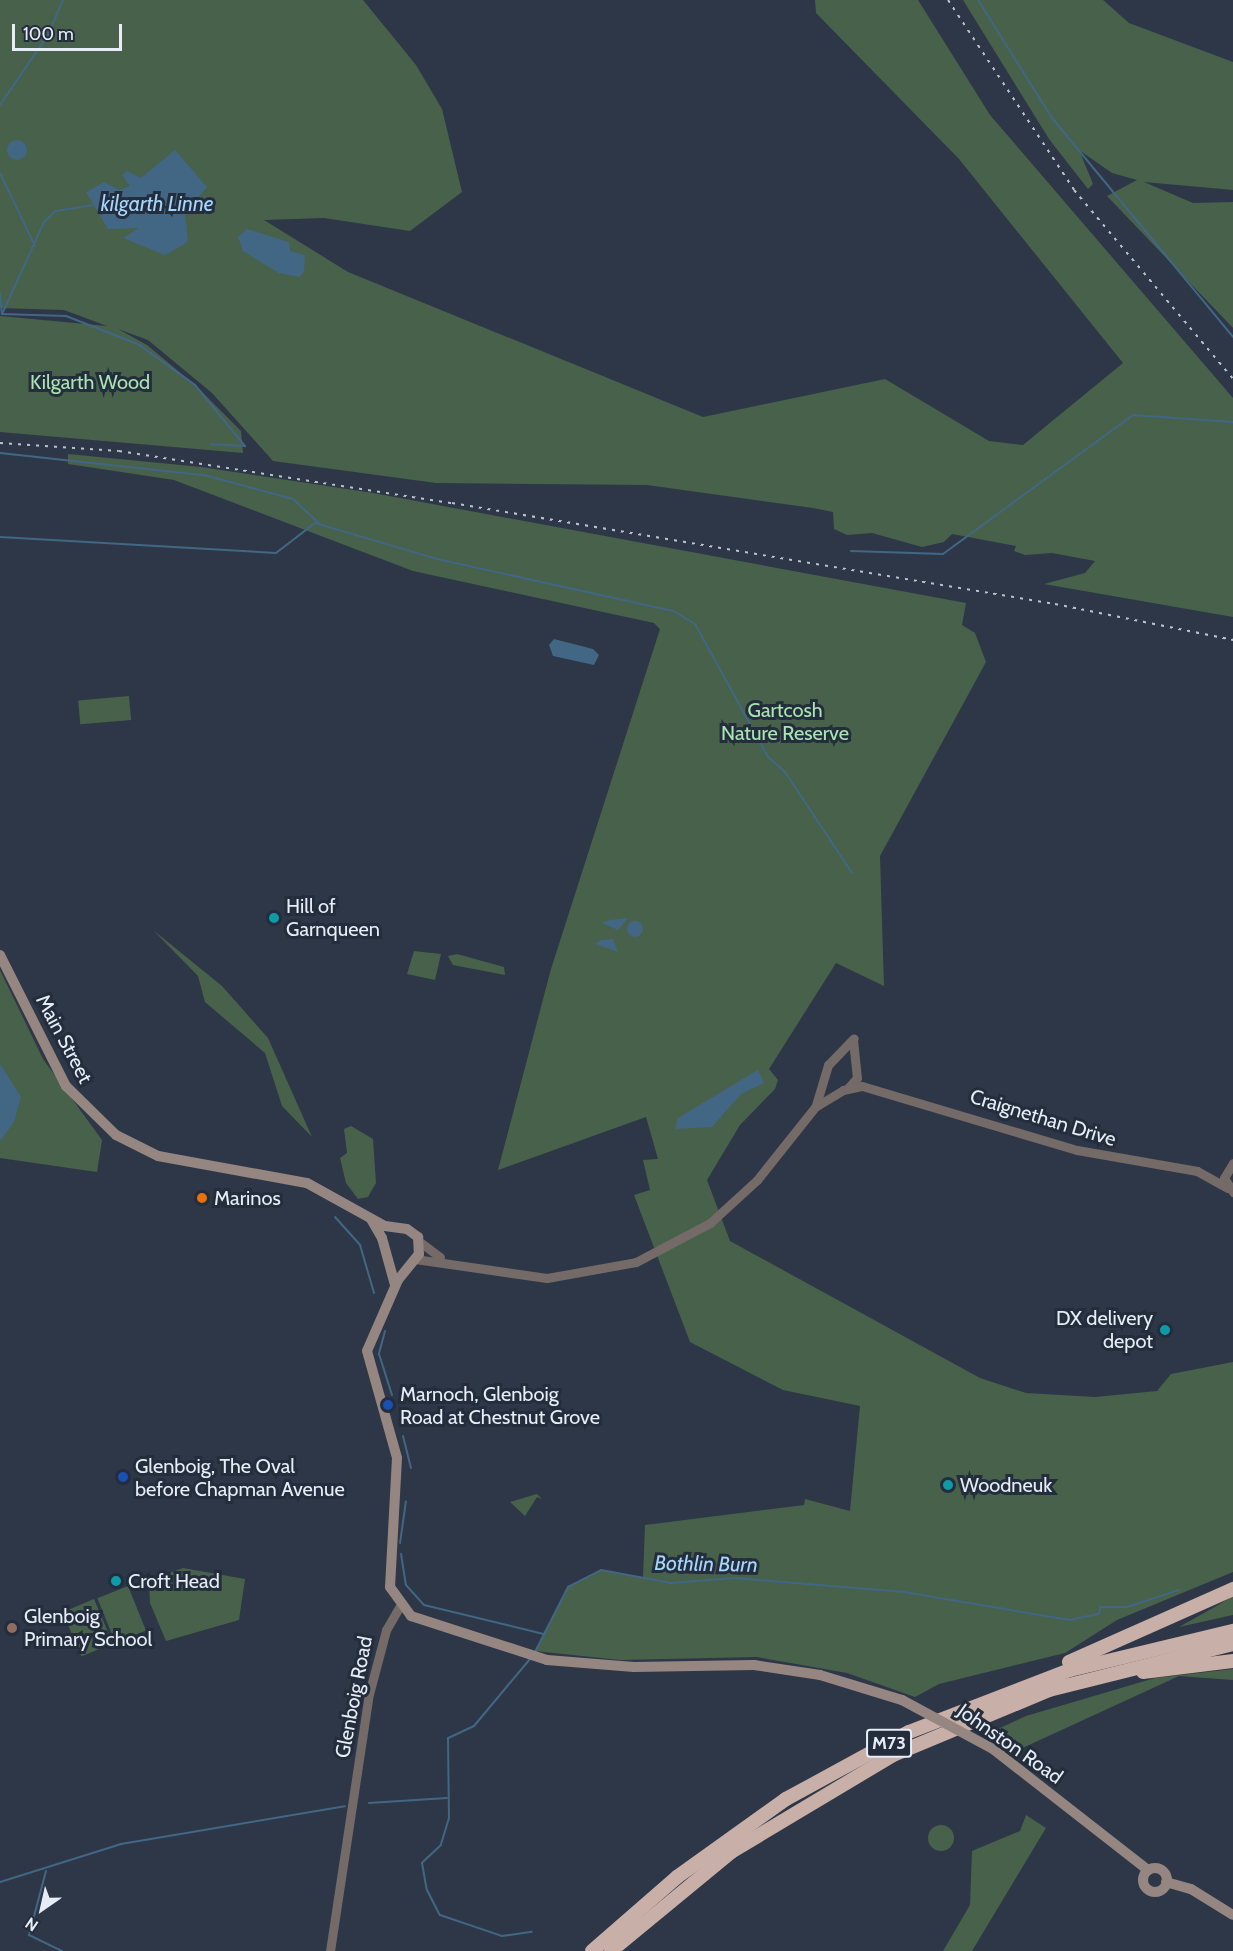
<!DOCTYPE html>
<html>
<head>
<meta charset="utf-8">
<style>
  body { margin:0 }
  #map { position:relative; width:1233px; height:1951px; overflow:hidden; background:#2e3747; font-family:Cabin,sans-serif }
  div>[style] { position:absolute }
  [style*='--x'] { left:calc(var(--x)*1px); top:calc(var(--y)*1px); width:calc(var(--w)*1px); rotate:calc(var(--a)*1deg) }
  .green>* { inset:0; background:#48614b; transform-origin:0 0 }
  .round { border-radius:50% }
  .water>* { inset:0; background:#416784 }
  .stream>* { height:2px; margin:-1px; padding:0 1px; transform-origin:1px; border-radius:1px; background:#416784 }
  .tertiary>* { height:9px; margin:-4.5px; padding:0 4.5px; transform-origin:4.5px; border-radius:4.5px; background:#746a67 }
  .secondary>* { height:10px; margin:-5px; padding:0 5px; transform-origin:5px; border-radius:5px; background:#968681 }
  .secondary>.ring { margin:-5px; padding:0; box-sizing:content-box; background:none; border:10px solid #968681; border-radius:50% }
  .motorway>* { height:14px; margin:-7px; padding:0 7px; transform-origin:7px; border-radius:7px; background:#c8afa7 }
  .rail>* { height:2px; margin-top:-1px; transform-origin:0; background:repeating-linear-gradient(90deg,#bac2cd 0 3px,transparent 0 9px) }
  .secondary-bridge>* { height:10px; margin:-5px; padding:0 5px; transform-origin:5px; border-radius:5px; background:#968681 }
  .dots>* { width:16px; height:16px; translate:-50% -50%; box-sizing:border-box; border:3px solid #242d3c; border-radius:50% }
  span { translate:-50% -50%; white-space:nowrap; text-align:center; line-height:1.15; -webkit-text-stroke:6px #242d3c; paint-order:stroke }
  .shield-label span { padding:2px 4px; background:#242d3c; border:2px solid; border-radius:4px; -webkit-text-stroke-width:0 }
  .shield-label { font-size:18px; color:#e6edf7; font-weight:700 }
  .park-label { font-size:20px; color:#a9e5b1 }
  .poi-label { font-size:20px; color:#e6edf7 }
  .left { translate:0 -50%; text-align:left }
  .right { translate:-100% -50%; text-align:right }
  .street-label { font-size:20px; color:#e6edf7 }
  .water-label { font-size:21px; color:#a5d6fd; font-style:italic }
  .north { position:absolute; left:12px; top:1879px; width:60px; height:60px; -webkit-text-stroke:4px #242d3c; paint-order:stroke; rotate:214deg; font-size:16px; font-weight:700; line-height:24px; text-align:center; color:#e6edf7 }
  .north::after { content:''; display:block; margin:auto; width:21px; height:27px; background:#e6edf7; clip-path:polygon(50% 0,100% 100%,50% 72%,0 100%) }
  .scale { position:absolute; left:12px; top:24px; width:110px; height:27px; box-sizing:border-box; border:3px solid #e6edf7; border-top:0; padding-left:8px; font-size:18px; line-height:21px; white-space:nowrap; color:#e6edf7; -webkit-text-stroke:4px #242d3c; paint-order:stroke }
</style>
</head>
<body>
<div id="map">
  <div class="green">
    <i style="clip-path:polygon(0 0,363px 0,416px 65px,442px 109px,462px 192px,410px 231px,324px 218px,264px 220px,348px 272px,703px 417px,885px 379px,989px 441px,1023px 445px,1123px 363px,959px 159px,816px 13px,815px 0,918px 0,990px 115px,1233px 398px,1233px 617px,1044px 584px,1085px 573px,1095px 561px,1052px 553px,1025px 555px,1014px 551px,1016px 546px,952px 534px,944px 542px,922px 547px,872px 533px,847px 535px,834px 529px,833px 512px,813px 508px,647px 485px,436px 483px,273px 461px,212px 393px,148px 340px,118px 329px,147px 345px,195px 385px,241px 431px,243px 453px,0 432px,0 316px,107px 326px,64px 310px,0 308px)"></i>
    <i style="clip-path:polygon(963px 0,1103px 0,1129px 23px,1233px 62px,1233px 190px,1144px 182px,1193px 203px,1233px 202px,1233px 328px,1107px 196px,1137px 180px,1112px 173px,1079px 150px,1093px 184px,1088px 189px,1049px 139px)"></i>
    <i style="clip-path:polygon(68px 454px,201px 467px,373px 493px,966px 603px,962px 625px,975px 633px,986px 662px,880px 856px,884px 986px,836px 963px,769px 1069px,778px 1080px,775px 1089px,740px 1125px,707px 1180px,730px 1241px,980px 1378px,1026px 1393px,1095px 1397px,1157px 1391px,1171px 1374px,1233px 1362px,1233px 1572px,1117px 1620px,1065px 1653px,939px 1684px,915px 1697px,847px 1673px,757px 1657px,620px 1660px,535px 1651px,568px 1587px,601px 1570px,643px 1577px,645px 1525px,804px 1505px,805px 1499px,850px 1511px,860px 1406px,783px 1390px,690px 1342px,634px 1195px,650px 1190px,643px 1160px,658px 1159px,646px 1117px,498px 1170px,551px 969px,660px 629px,654px 623px,413px 571px,174px 480px,68px 464px)"></i>
    <i style="left:129px;top:696px;width:24px;height:51px;rotate:85deg"></i>
    <i style="clip-path:polygon(153px 930px,222px 986px,268px 1038px,312px 1137px,282px 1106px,265px 1053px,205px 1002px,198px 976px)"></i>
    <i style="clip-path:polygon(414px 951px,441px 954px,435px 980px,407px 974px)"></i>
    <i style="clip-path:polygon(457px 954px,504px 967px,505px 975px,453px 965px,448px 956px)"></i>
    <i style="clip-path:polygon(0 970px,43px 1059px,102px 1140px,97px 1172px,0 1158px)"></i>
    <i style="clip-path:polygon(351px 1126px,373px 1139px,376px 1183px,368px 1197px,358px 1199px,346px 1183px,340px 1158px,347px 1153px,344px 1129px)"></i>
    <i style="clip-path:polygon(537px 1494px,542px 1499px,537px 1497px,525px 1516px,510px 1502px)"></i>
    <i style="clip-path:polygon(183px 1568px,245px 1579px,239px 1620px,166px 1641px,150px 1603px,149px 1580px)"></i>
    <i style="left:128px;top:1586px;width:48px;height:33px;rotate:68deg"></i>
    <i style="clip-path:polygon(1233px 1596px,1233px 1615px,1179px 1627px,1213px 1608px)"></i>
    <i style="left:94px;top:1599px;width:48px;height:34px;rotate:67deg"></i>
    <i style="clip-path:polygon(1233px 1669px,1233px 1680px,1179px 1676px,1016px 1751px,989px 1733px,1026px 1716px,1155px 1678px)"></i>
    <i style="clip-path:polygon(1026px 1815px,1046px 1828px,972px 1951px,943px 1951px,970px 1905px,972px 1851px,1020px 1831px)"></i>
    <i class="round" style="left:928px;top:1825px;width:26px;height:26px"></i>
  </div>
  <div class="water">
    <i class="round" style="left:7px;top:140px;width:20px;height:20px"></i>
    <i style="clip-path:polygon(175px 150px,207px 187px,185px 213px,188px 242px,165px 255px,123px 238px,139px 228px,108px 229px,86px 192px,104px 182px,119px 190px,130px 186px,122px 175px,127px 171px,141px 178px)"></i>
    <i style="clip-path:polygon(247px 229px,289px 242px,290px 251px,305px 255px,304px 272px,299px 277px,279px 273px,243px 251px,238px 237px)"></i>
    <i style="clip-path:polygon(554px 639px,593px 649px,599px 655px,594px 665px,553px 656px,549px 645px)"></i>
    <i style="clip-path:polygon(628px 918px,618px 930px,601px 923px,610px 920px)"></i>
    <i class="round" style="left:627px;top:921px;width:16px;height:16px"></i>
    <i style="clip-path:polygon(613px 939px,618px 952px,595px 944px,601px 940px)"></i>
    <i style="clip-path:polygon(0 1064px,21px 1097px,14px 1122px,0 1141px)"></i>
    <i style="clip-path:polygon(758px 1070px,764px 1083px,741px 1094px,712px 1127px,675px 1129px,678px 1118px)"></i>
  </div>
  <div class="stream">
    <i style="--x:978;--y:0;--w:139;--a:57.9"></i>
    <i style="--x:1052;--y:118;--w:284;--a:50.4"></i>
    <i style="--x:0;--y:105;--w:85;--a:-55.6"></i>
    <i style="--x:48;--y:35;--w:38;--a:-67"></i>
    <i style="--x:0;--y:173;--w:81;--a:64.4"></i>
    <i style="--x:0;--y:293;--w:21;--a:85"></i>
    <i style="--x:2;--y:314;--w:64;--a:1.8"></i>
    <i style="--x:66;--y:316;--w:77;--a:21.3"></i>
    <i style="--x:138;--y:344;--w:70;--a:35.7"></i>
    <i style="--x:195;--y:385;--w:79;--a:50.7"></i>
    <i style="--x:245;--y:446;--w:34;--a:-177"></i>
    <i style="--x:3;--y:312;--w:99;--a:-65.5"></i>
    <i style="--x:44;--y:222;--w:16;--a:-43"></i>
    <i style="--x:56;--y:211;--w:37;--a:-9"></i>
    <i style="--x:0;--y:453;--w:205;--a:6.2"></i>
    <i style="--x:204;--y:475;--w:92;--a:15.1"></i>
    <i style="--x:293;--y:499;--w:37;--a:43"></i>
    <i style="--x:0;--y:537;--w:276;--a:3.3"></i>
    <i style="--x:276;--y:553;--w:49;--a:-37.6"></i>
    <i style="--x:315;--y:523;--w:127;--a:16.4"></i>
    <i style="--x:437;--y:559;--w:243;--a:12.4"></i>
    <i style="--x:674;--y:611;--w:25;--a:32"></i>
    <i style="--x:695;--y:624;--w:152;--a:61.2"></i>
    <i style="--x:768;--y:757;--w:23;--a:41"></i>
    <i style="--x:785;--y:772;--w:121;--a:56.4"></i>
    <i style="--x:851;--y:551;--w:92;--a:1.9"></i>
    <i style="--x:943;--y:554;--w:235;--a:-36.2"></i>
    <i style="--x:1133;--y:415;--w:100;--a:4"></i>
    <i style="--x:335;--y:1217;--w:38;--a:48"></i>
    <i style="--x:360;--y:1245;--w:50;--a:73.7"></i>
    <i style="--x:385;--y:1331;--w:24;--a:105"></i>
    <i style="--x:379;--y:1354;--w:43;--a:72.4"></i>
    <i style="--x:403;--y:1436;--w:33;--a:76"></i>
    <i style="--x:400;--y:1543;--w:42;--a:-81.9"></i>
    <i style="--x:401;--y:1554;--w:31;--a:81"></i>
    <i style="--x:406;--y:1585;--w:27;--a:48"></i>
    <i style="--x:424;--y:1605;--w:123;--a:13.6"></i>
    <i style="--x:535;--y:1652;--w:73;--a:-63.1"></i>
    <i style="--x:568;--y:1587;--w:37;--a:-27"></i>
    <i style="--x:601;--y:1570;--w:71;--a:10.5"></i>
    <i style="--x:671;--y:1583;--w:64;--a:-4.5"></i>
    <i style="--x:735;--y:1578;--w:170;--a:4.7"></i>
    <i style="--x:904;--y:1592;--w:168;--a:9.6"></i>
    <i style="--x:1070;--y:1620;--w:30;--a:-12"></i>
    <i style="--x:1099;--y:1614;--w:7;--a:-82"></i>
    <i style="--x:1100;--y:1607;--w:27;--a:0"></i>
    <i style="--x:1127;--y:1607;--w:55;--a:-18.1"></i>
    <i style="--x:530;--y:1659;--w:87;--a:129.9"></i>
    <i style="--x:474;--y:1726;--w:29;--a:155"></i>
    <i style="--x:448;--y:1738;--w:80;--a:89.3"></i>
    <i style="--x:449;--y:1818;--w:28;--a:107"></i>
    <i style="--x:441;--y:1845;--w:26;--a:137"></i>
    <i style="--x:422;--y:1863;--w:27;--a:80"></i>
    <i style="--x:427;--y:1890;--w:28;--a:63"></i>
    <i style="--x:440;--y:1915;--w:65;--a:18.7"></i>
    <i style="--x:502;--y:1936;--w:30;--a:-8"></i>
    <i style="--x:369;--y:1803;--w:78;--a:-3.7"></i>
    <i style="--x:46;--y:1871;--w:66;--a:104.9"></i>
    <i style="--x:29;--y:1935;--w:37;--a:26"></i>
    <i style="--x:0;--y:1882;--w:127;--a:-17.4"></i>
    <i style="--x:121;--y:1844;--w:227;--a:-9.6"></i>
  </div>
  <div class="tertiary">
    <i style="--x:848;--y:1088;--w:13;--a:-48"></i>
    <i style="--x:857;--y:1078;--w:36;--a:-96"></i>
    <i style="--x:816;--y:1105;--w:42;--a:-73.3"></i>
    <i style="--x:828;--y:1065;--w:37;--a:-46"></i>
    <i style="--x:1233;--y:1163;--w:17;--a:121"></i>
    <i style="--x:1224;--y:1178;--w:17;--a:57"></i>
    <i style="--x:420;--y:1242;--w:25;--a:37"></i>
    <i style="--x:415;--y:1259;--w:133;--a:8.2"></i>
    <i style="--x:547;--y:1278;--w:90;--a:-10.2"></i>
    <i style="--x:636;--y:1262;--w:84;--a:-27.8"></i>
    <i style="--x:710;--y:1223;--w:64;--a:-42.5"></i>
    <i style="--x:757;--y:1180;--w:93;--a:-51.5"></i>
    <i style="--x:815;--y:1107;--w:33;--a:-31"></i>
    <i style="--x:843;--y:1090;--w:19;--a:-12"></i>
    <i style="--x:862;--y:1086;--w:224;--a:16.6"></i>
    <i style="--x:1077;--y:1150;--w:122;--a:9.9"></i>
    <i style="--x:1197;--y:1171;--w:35;--a:29"></i>
    <i style="--x:330;--y:1951;--w:260;--a:-81.4"></i>
    <i style="--x:369;--y:1694;--w:66;--a:-75.1"></i>
    <i style="--x:386;--y:1630;--w:28;--a:-60"></i>
  </div>
  <div class="secondary">
    <i style="--x:0;--y:955;--w:147;--a:63.3"></i>
    <i style="--x:66;--y:1086;--w:70;--a:44.4"></i>
    <i style="--x:116;--y:1135;--w:47;--a:26.6"></i>
    <i style="--x:158;--y:1156;--w:151;--a:10.3"></i>
    <i style="--x:307;--y:1183;--w:89;--a:28.9"></i>
    <i style="--x:385;--y:1226;--w:22;--a:8"></i>
    <i style="--x:407;--y:1229;--w:14;--a:36"></i>
    <i style="--x:418;--y:1237;--w:17;--a:87"></i>
    <i style="--x:419;--y:1254;--w:33;--a:129"></i>
    <i style="--x:398;--y:1280;--w:77;--a:113.6"></i>
    <i style="--x:367;--y:1351;--w:111;--a:74.3"></i>
    <i style="--x:397;--y:1458;--w:129;--a:93.1"></i>
    <i style="--x:390;--y:1587;--w:36;--a:54"></i>
    <i style="--x:411;--y:1616;--w:143;--a:17.9"></i>
    <i style="--x:547;--y:1660;--w:87;--a:4.6"></i>
    <i style="--x:634;--y:1667;--w:120;--a:-1"></i>
    <i style="--x:754;--y:1665;--w:67;--a:8.6"></i>
    <i style="--x:820;--y:1675;--w:86;--a:17"></i>
    <i style="--x:371;--y:1219;--w:22;--a:60"></i>
    <i style="--x:382;--y:1238;--w:49;--a:74.5"></i>
    <i style="--x:993;--y:1749;--w:197;--a:38"></i>
    <i class="ring" style="left:1143px;top:1868px;width:14px;height:14px"></i>
    <i style="--x:1166;--y:1882;--w:26;--a:16"></i>
    <i style="--x:1191;--y:1889;--w:49;--a:31.8"></i>
  </div>
  <div class="motorway">
    <i style="--x:1069;--y:1662;--w:180;--a:-24"></i>
    <i style="--x:1143;--y:1672;--w:91;--a:-7"></i>
    <i style="--x:592;--y:1951;--w:113;--a:-41"></i>
    <i style="--x:677;--y:1877;--w:134;--a:-35.6"></i>
    <i style="--x:786;--y:1799;--w:140;--a:-28.6"></i>
    <i style="--x:909;--y:1732;--w:173;--a:-21.1"></i>
    <i style="--x:1070;--y:1670;--w:168;--a:-13.5"></i>
    <i style="--x:611;--y:1951;--w:156;--a:-39.5"></i>
    <i style="--x:731;--y:1852;--w:189;--a:-30.9"></i>
    <i style="--x:893;--y:1755;--w:169;--a:-22.6"></i>
    <i style="--x:1049;--y:1690;--w:190;--a:-14"></i>
  </div>
  <div class="rail">
    <i style="--x:948;--y:0;--w:228;--a:56.4"></i>
    <i style="--x:1074;--y:190;--w:247;--a:49.9"></i>
    <i style="--x:0;--y:443;--w:119;--a:3.8"></i>
    <i style="--x:119;--y:451;--w:337;--a:8.9"></i>
    <i style="--x:452;--y:503;--w:611;--a:9.51"></i>
    <i style="--x:1055;--y:604;--w:182;--a:11.4"></i>
  </div>
  <div class="secondary-bridge">
    <i style="--x:902;--y:1700;--w:103;--a:28.3"></i>
  </div>
  <div class="dots">
    <i style="left:274px;top:918px;background:#0f9aa8"></i>
    <i style="left:202px;top:1198px;background:#e8710a"></i>
    <i style="left:1165px;top:1330px;background:#0f9aa8"></i>
    <i style="left:388px;top:1405px;background:#1a4fb4"></i>
    <i style="left:123px;top:1477px;background:#1a4fb4"></i>
    <i style="left:948px;top:1485px;background:#0f9aa8"></i>
    <i style="left:116px;top:1581px;background:#0f9aa8"></i>
    <i style="left:12px;top:1628px;background:#8d6e63"></i>
  </div>
  <div class="shield-label">
    <span style="left:889px;top:1743px">M73</span>
  </div>
  <div class="park-label">
    <span style="left:90px;top:382px">Kilgarth Wood</span>
    <span style="left:785px;top:722px">Gartcosh<br>Nature Reserve</span>
  </div>
  <div class="poi-label">
    <span class="left" style="left:286px;top:918px">Hill of<br>Garnqueen</span>
    <span class="left" style="left:214px;top:1198px">Marinos</span>
    <span class="right" style="left:1153px;top:1330px">DX delivery<br>depot</span>
    <span class="left" style="left:400px;top:1406px">Marnoch, Glenboig<br>Road at Chestnut Grove</span>
    <span class="left" style="left:135px;top:1478px">Glenboig, The Oval<br>before Chapman Avenue</span>
    <span class="left" style="left:960px;top:1485px">Woodneuk</span>
    <span class="left" style="left:128px;top:1581px">Croft Head</span>
    <span class="left" style="left:24px;top:1628px">Glenboig<br>Primary School</span>
  </div>
  <div class="street-label">
    <span style="left:64px;top:1039px;rotate:62deg">Main Street</span>
    <span style="left:1043px;top:1118px;rotate:17deg">Craignethan Drive</span>
    <span style="left:354px;top:1697px;rotate:-79deg">Glenboig Road</span>
    <span style="left:1010px;top:1744px;rotate:35deg">Johnston Road</span>
  </div>
  <div class="water-label">
    <span style="left:157px;top:204px">kilgarth Linne</span>
    <span style="left:706px;top:1564px;rotate:1deg">Bothlin Burn</span>
  </div>
  <div class="north">N</div>
  <div class="scale">100 m</div>
</div>
</body>
</html>
